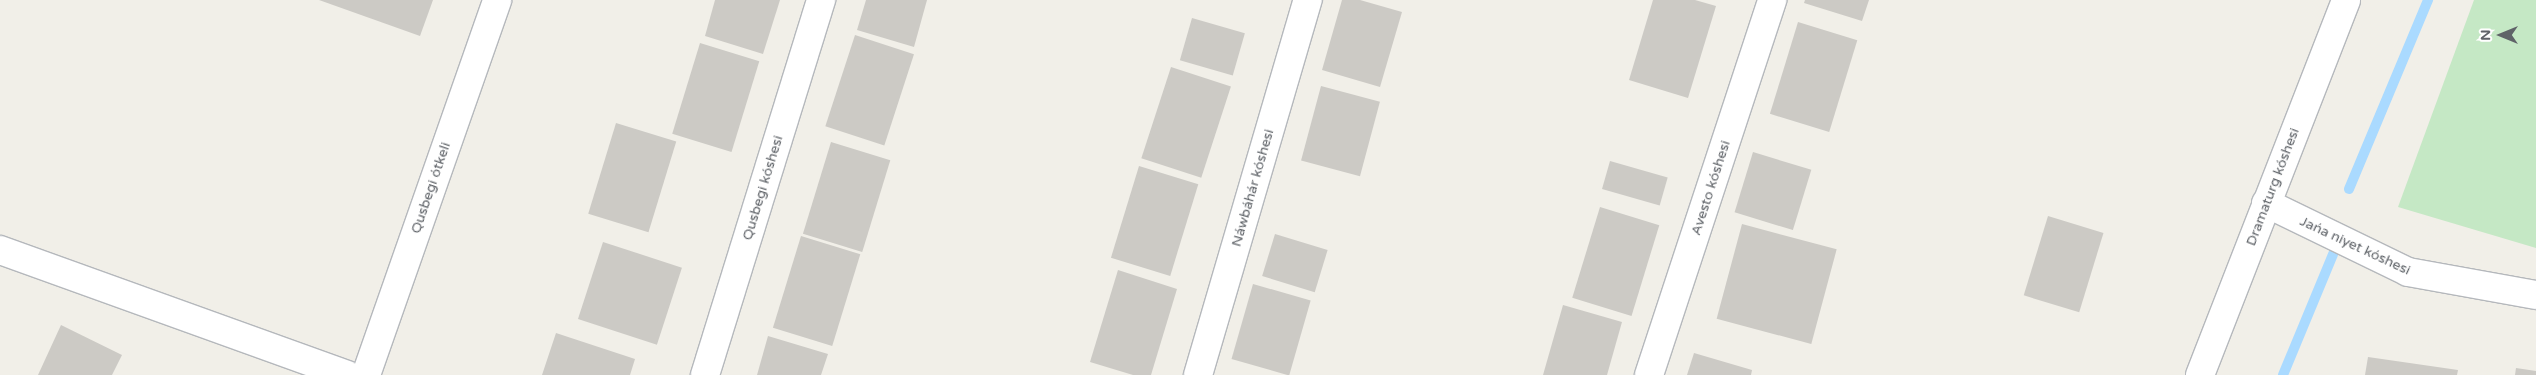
<!DOCTYPE html>
<html>
<head>
<meta charset="utf-8">
<style>
  body { margin:0 }
  #map { position:relative; width:2536px; height:375px; overflow:hidden; background:#f1efe8; font-family:"Varela Round",sans-serif }
  div>[style] { position:absolute }
  [style*='--x'] { left:calc(var(--x)*1px); top:calc(var(--y)*1px); width:calc(var(--w)*1px); rotate:calc(var(--a)*1deg) }
  .green>* { inset:0; background:#c5e8c5 }
  .stream>* { height:10px; margin:-5px; padding:0 5px; transform-origin:5px; border-radius:5px; background:#aadaff }
  .building>* { inset:0; background:#cccac5; transform-origin:0 0 }
  .roads { filter:drop-shadow(1px 0 #b5b8bc) drop-shadow(-1px 0 #b5b8bc) drop-shadow(0 1px #b5b8bc) drop-shadow(0 -1px #b5b8bc) }
  .minor>* { height:28px; margin:-14px; padding:0 14px; transform-origin:14px; border-radius:14px; background:#fff }
  .tertiary>* { height:28px; margin:-14px; padding:0 14px; transform-origin:14px; border-radius:14px; background:#fff }
  span { translate:-50% -50%; white-space:nowrap; text-align:center; line-height:1.15; -webkit-text-stroke:4px #fff; paint-order:stroke }
  .street-label { font-size:14px; color:#5f6368 }
  .north { position:absolute; left:2476px; top:10px; width:50px; height:50px; -webkit-text-stroke:4px #fff; paint-order:stroke; rotate:270deg; font-size:14px; font-weight:700; line-height:20px; text-align:center; color:#5f6368 }
  .north::after { content:''; display:block; margin:auto; width:18px; height:22px; background:#5f6368; clip-path:polygon(50% 0,100% 100%,50% 72%,0 100%) }
</style>
</head>
<body>
<div id="map">
  <div class="green">
    <i style="clip-path:polygon(2474px 0,2536px 0,2536px 248px,2398px 207px)"></i>
  </div>
  <div class="stream">
    <i style="--x:2349;--y:189;--w:205;--a:-67.3"></i>
    <i style="--x:2283;--y:375;--w:131;--a:-67.5"></i>
  </div>
  <div class="building">
    <i style="clip-path:polygon(319px 0,433px 0,420px 36px)"></i>
    <i style="clip-path:polygon(715px 0,780px 0,763px 54px,705px 36px)"></i>
    <i style="clip-path:polygon(866px 0,927px 0,914px 47px,857px 30px)"></i>
    <i style="clip-path:polygon(1342px 0,1360px 0,1402px 12px,1380px 87px,1322px 70px)"></i>
    <i style="clip-path:polygon(1653px 0,1695px 0,1716px 6px,1688px 98px,1629px 80px)"></i>
    <i style="clip-path:polygon(1805px 0,1869px 0,1862px 21px,1804px 3px)"></i>
    <i style="left:1192px;top:18px;width:55px;height:44px;rotate:16deg"></i>
    <i style="left:1798px;top:22px;width:62px;height:96px;rotate:17deg"></i>
    <i style="left:855px;top:35px;width:62px;height:96px;rotate:18deg"></i>
    <i style="left:700px;top:43px;width:62px;height:95px;rotate:17deg"></i>
    <i style="left:1171px;top:67px;width:63px;height:96px;rotate:18deg"></i>
    <i style="left:1321px;top:86px;width:61px;height:77px;rotate:15deg"></i>
    <i style="left:616px;top:123px;width:63px;height:95px;rotate:17deg"></i>
    <i style="left:831px;top:142px;width:62px;height:96px;rotate:17deg"></i>
    <i style="left:1753px;top:152px;width:61px;height:63px;rotate:17deg"></i>
    <i style="left:1610px;top:161px;width:60px;height:29px;rotate:16deg"></i>
    <i style="left:1139px;top:166px;width:62px;height:96px;rotate:17deg"></i>
    <i style="left:1600px;top:207px;width:62px;height:95px;rotate:17deg"></i>
    <i style="left:2048px;top:216px;width:58px;height:83px;rotate:17deg"></i>
    <i style="left:1742px;top:224px;width:98px;height:98px;rotate:15deg"></i>
    <i style="left:1275px;top:234px;width:55px;height:44px;rotate:17deg"></i>
    <i style="left:801px;top:236px;width:62px;height:96px;rotate:17deg"></i>
    <i style="left:603px;top:242px;width:83px;height:81px;rotate:18deg"></i>
    <i style="clip-path:polygon(1118px 270px,1177px 289px,1151px 375px,1133px 375px,1090px 362px)"></i>
    <i style="left:1253px;top:284px;width:60px;height:78px;rotate:16deg"></i>
    <i style="clip-path:polygon(1563px 305px,1622px 322px,1607px 375px,1543px 375px)"></i>
    <i style="clip-path:polygon(61px 325px,122px 355px,112px 375px,38px 375px)"></i>
    <i style="clip-path:polygon(556px 333px,635px 359px,630px 375px,542px 375px)"></i>
    <i style="clip-path:polygon(768px 336px,828px 354px,821px 375px,757px 375px)"></i>
    <i style="clip-path:polygon(1694px 353px,1752px 370px,1751px 375px,1687px 375px)"></i>
    <i style="clip-path:polygon(2368px 357px,2458px 370px,2457px 375px,2365px 375px)"></i>
    <i style="clip-path:polygon(2516px 368px,2536px 371px,2536px 375px,2515px 375px)"></i>
  </div>
  <div class="roads">
    <div class="minor">
      <i style="--x:2266;--y:203;--w:158;--a:25.9"></i>
      <i style="--x:2408;--y:272;--w:130;--a:10.2"></i>
      <i style="--x:0;--y:250;--w:369;--a:19.8"></i>
      <i style="--x:366;--y:375;--w:397;--a:-70.7"></i>
      <i style="--x:705;--y:375;--w:393;--a:-72.8"></i>
      <i style="--x:1198;--y:375;--w:391;--a:-73.7"></i>
      <i style="--x:1649;--y:375;--w:395;--a:-71.8"></i>
    </div>
    <div class="tertiary">
      <i style="--x:2200;--y:375;--w:402;--a:-68.7"></i>
    </div>
  </div>
  <div class="street-label">
    <span style="left:2273px;top:187px;rotate:-69deg">Dramaturg kóshesi</span>
    <span style="left:431px;top:188px;rotate:-71deg">Qusbegi ótkeli</span>
    <span style="left:763px;top:188px;rotate:-73deg">Qusbegi kóshesi</span>
    <span style="left:1253px;top:188px;rotate:-74deg">Náwbáhár kóshesi</span>
    <span style="left:1711px;top:188px;rotate:-72deg">Avesto kóshesi</span>
    <span style="left:2355px;top:246px;rotate:25deg">Jańa niyet kóshesi</span>
  </div>
  <div class="north">N</div>
</div>
</body>
</html>
